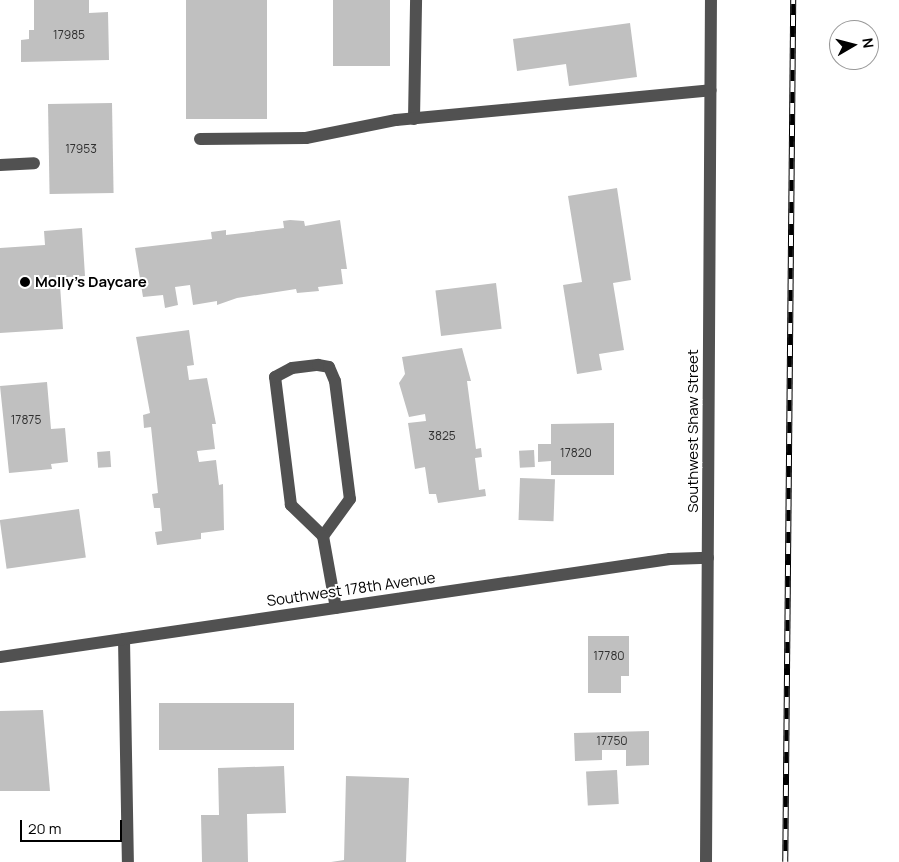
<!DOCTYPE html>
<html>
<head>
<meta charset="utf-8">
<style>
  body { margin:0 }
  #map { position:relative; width:899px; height:862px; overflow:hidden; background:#fff; font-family:Manrope,sans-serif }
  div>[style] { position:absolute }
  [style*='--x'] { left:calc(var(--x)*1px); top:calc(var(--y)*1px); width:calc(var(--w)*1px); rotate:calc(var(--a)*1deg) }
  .building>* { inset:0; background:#c0c0c0; transform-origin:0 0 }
  .minor>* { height:12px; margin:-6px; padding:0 6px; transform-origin:6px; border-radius:6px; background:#515151 }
  .rail>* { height:5.5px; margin-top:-2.75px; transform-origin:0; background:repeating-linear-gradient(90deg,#fff 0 11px,#000 0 22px); box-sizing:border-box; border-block:1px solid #000 }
  .dots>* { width:14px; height:14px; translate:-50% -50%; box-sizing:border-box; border:2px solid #fff; border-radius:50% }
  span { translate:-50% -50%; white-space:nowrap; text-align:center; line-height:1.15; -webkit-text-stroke:4px #fff; paint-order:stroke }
  .number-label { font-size:12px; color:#303030 }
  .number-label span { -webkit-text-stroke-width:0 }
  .poi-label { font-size:15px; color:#000; font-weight:700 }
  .left { translate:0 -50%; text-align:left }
  .street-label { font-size:15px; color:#000 }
  .north { position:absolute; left:829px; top:20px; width:50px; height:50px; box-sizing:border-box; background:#fff; border:1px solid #999; border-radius:50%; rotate:82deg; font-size:14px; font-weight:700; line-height:20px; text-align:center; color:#000 }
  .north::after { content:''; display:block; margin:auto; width:18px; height:22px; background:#000; clip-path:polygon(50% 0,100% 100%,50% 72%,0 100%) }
  .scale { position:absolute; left:20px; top:820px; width:102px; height:22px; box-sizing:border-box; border:2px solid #000; border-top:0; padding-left:6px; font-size:15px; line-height:18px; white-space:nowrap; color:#000; -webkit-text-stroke:4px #fff; paint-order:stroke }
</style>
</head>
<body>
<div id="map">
  <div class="building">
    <i style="clip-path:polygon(34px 0,89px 0,89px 13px,108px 12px,109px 60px,21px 62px,21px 40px,29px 39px,29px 30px,34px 30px)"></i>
    <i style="left:186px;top:0;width:81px;height:119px"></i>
    <i style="left:333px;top:0;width:57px;height:66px"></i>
    <i style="clip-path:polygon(630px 23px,637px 77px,569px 86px,566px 64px,517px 71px,513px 39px)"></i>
    <i style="left:112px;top:103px;width:90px;height:64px;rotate:89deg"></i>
    <i style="clip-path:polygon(617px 188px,631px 280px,613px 283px,624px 350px,599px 354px,602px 370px,577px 374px,563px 285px,582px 282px,568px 196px)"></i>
    <i style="clip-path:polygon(290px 220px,304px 221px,305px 226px,340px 220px,347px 269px,341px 269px,343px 284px,318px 287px,319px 291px,297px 293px,296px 289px,237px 298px,217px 305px,217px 301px,193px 305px,190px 285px,175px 287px,178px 305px,165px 308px,163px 295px,143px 297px,135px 248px,212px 239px,211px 232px,226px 230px,226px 235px,284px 228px,283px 221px)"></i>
    <i style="clip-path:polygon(82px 228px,85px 276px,51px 278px,51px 286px,60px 285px,63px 329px,0 333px,0 248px,45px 245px,44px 231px)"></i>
    <i style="left:496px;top:283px;width:46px;height:61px;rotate:83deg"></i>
    <i style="clip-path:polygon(189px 330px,194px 365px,187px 366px,189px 380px,207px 378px,216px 424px,212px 424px,215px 449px,197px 451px,199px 462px,216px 460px,219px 485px,223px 484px,224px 530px,201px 533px,201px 539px,157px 545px,155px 532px,162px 531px,160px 508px,154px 508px,152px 494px,158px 493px,151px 427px,144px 428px,143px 415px,150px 413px,136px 337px)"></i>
    <i style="clip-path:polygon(462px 348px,471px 381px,467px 381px,476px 449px,481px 448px,482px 457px,475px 458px,479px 490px,485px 489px,486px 496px,438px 503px,436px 494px,429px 494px,425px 467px,415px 469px,408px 423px,426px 421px,425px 414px,409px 417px,399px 383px,405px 374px,402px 357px)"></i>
    <i style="clip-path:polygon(47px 382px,51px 429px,65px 428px,68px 462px,51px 464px,52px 469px,9px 473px,0 386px)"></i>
    <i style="clip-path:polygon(614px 423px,614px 475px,551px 475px,551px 461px,538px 462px,538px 444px,551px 444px,551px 424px)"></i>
    <i style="left:534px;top:450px;width:17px;height:15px;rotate:87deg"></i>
    <i style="left:110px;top:451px;width:16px;height:13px;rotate:86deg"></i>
    <i style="left:520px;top:478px;width:35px;height:42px;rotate:2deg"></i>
    <i style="left:79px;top:509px;width:49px;height:80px;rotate:82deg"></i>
    <i style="clip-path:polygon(588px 636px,629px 636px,629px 676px,621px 676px,621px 693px,588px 693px)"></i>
    <i style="left:159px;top:703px;width:135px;height:47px"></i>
    <i style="clip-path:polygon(43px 710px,50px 791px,0 791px,0 711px)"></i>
    <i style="clip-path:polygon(649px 731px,649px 765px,626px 766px,626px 750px,602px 750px,602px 760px,575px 761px,574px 733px)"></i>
    <i style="clip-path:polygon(284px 766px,286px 813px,247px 814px,248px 862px,202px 862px,201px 815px,219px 815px,218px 768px)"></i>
    <i style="left:617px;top:770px;width:34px;height:31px;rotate:87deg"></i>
    <i style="clip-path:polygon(346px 776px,409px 778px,406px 862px,331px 862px,344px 860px)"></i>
  </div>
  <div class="minor">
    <i style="--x:414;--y:119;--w:119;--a:-89"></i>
    <i style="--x:200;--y:139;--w:106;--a:-0.5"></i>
    <i style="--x:306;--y:138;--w:92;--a:-11.3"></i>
    <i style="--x:396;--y:120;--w:316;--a:-5.4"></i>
    <i style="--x:0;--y:165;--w:34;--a:-3"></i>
    <i style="--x:323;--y:536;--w:45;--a:-135.9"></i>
    <i style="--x:291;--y:505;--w:129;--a:-97.1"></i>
    <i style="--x:275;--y:377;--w:19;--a:-28"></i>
    <i style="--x:292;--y:368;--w:26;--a:-7"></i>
    <i style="--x:318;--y:365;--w:11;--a:10"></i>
    <i style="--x:329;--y:367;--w:15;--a:67"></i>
    <i style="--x:335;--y:381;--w:119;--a:82.8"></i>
    <i style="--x:350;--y:499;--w:46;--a:126.1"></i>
    <i style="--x:323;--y:536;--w:73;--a:79.8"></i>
    <i style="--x:124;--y:639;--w:223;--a:89"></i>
    <i style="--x:0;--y:657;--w:677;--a:-8.32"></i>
    <i style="--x:670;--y:559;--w:38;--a:-2"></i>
    <i style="--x:706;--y:862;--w:862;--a:-89.67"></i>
  </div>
  <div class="rail">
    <i style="--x:785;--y:862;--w:862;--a:-89.47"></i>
  </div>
  <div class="dots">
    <i style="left:25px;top:282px;background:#000"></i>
  </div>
  <div class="number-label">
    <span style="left:69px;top:35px">17985</span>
    <span style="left:81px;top:149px">17953</span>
    <span style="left:26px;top:420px">17875</span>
    <span style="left:442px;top:436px">3825</span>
    <span style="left:576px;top:453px">17820</span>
    <span style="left:609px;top:656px">17780</span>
    <span style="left:612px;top:741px">17750</span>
  </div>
  <div class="poi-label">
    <span class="left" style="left:35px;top:282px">Molly's Daycare</span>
  </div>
  <div class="street-label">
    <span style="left:693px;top:431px;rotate:-90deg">Southwest Shaw Street</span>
    <span style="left:351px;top:589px;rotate:-8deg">Southwest 178th Avenue</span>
  </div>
  <div class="north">N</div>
  <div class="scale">20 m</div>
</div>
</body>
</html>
